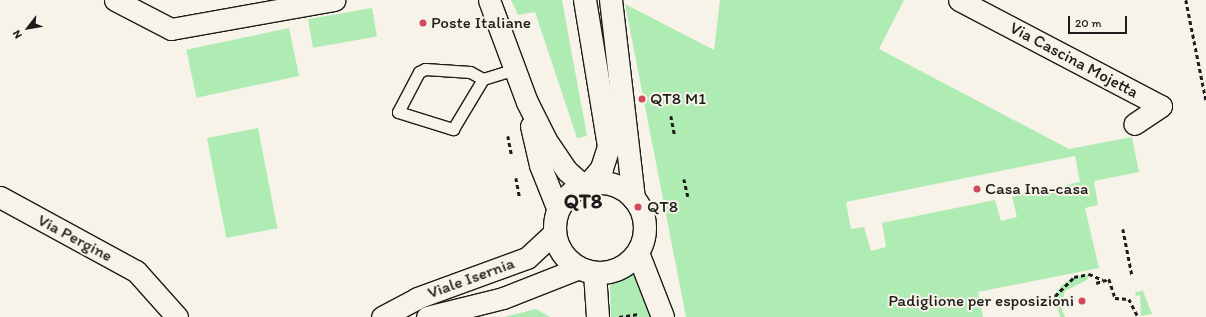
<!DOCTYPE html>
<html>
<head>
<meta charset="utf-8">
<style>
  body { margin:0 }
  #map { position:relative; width:1206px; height:317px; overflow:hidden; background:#f7f3e8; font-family:Itim,sans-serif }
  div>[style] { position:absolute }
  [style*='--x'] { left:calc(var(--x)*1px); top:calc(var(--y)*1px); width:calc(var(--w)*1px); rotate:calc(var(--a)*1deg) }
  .green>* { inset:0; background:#afecb3; transform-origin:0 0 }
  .path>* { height:2.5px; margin-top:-1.25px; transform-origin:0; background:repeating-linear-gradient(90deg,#1c1c1c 0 4px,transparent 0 7px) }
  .roads { filter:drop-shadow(1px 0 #1c1c1c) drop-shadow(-1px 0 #1c1c1c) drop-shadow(0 1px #1c1c1c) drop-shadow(0 -1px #1c1c1c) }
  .lane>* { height:11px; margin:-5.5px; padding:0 5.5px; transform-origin:5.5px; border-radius:5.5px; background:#f7f3e8 }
  .street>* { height:21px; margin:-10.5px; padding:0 10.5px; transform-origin:10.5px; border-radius:10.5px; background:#f7f3e8 }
  .secondary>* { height:22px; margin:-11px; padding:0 11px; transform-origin:11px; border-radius:11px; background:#f7f3e8 }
  .secondary>.ring { margin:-11px; padding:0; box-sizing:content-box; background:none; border:22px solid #f7f3e8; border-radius:50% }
  .dots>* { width:11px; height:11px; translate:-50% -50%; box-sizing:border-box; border:2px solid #f7f3e8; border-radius:50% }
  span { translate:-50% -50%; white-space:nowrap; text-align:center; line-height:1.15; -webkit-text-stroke:4px #f7f3e8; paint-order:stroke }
  .poi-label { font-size:17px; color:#1c1c1c }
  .left { translate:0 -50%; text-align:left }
  .right { translate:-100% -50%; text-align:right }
  .street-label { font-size:17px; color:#1c1c1c }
  .district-label { font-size:21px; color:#1c1c1c; font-weight:700 }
  .north { position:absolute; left:8px; top:8px; width:40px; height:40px; -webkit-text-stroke:3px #f7f3e8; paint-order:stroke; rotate:239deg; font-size:11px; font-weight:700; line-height:16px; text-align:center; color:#1c1c1c }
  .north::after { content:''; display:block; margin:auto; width:14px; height:18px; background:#1c1c1c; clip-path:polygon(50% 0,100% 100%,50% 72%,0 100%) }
  .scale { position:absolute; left:1068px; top:16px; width:59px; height:18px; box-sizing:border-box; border:2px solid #1c1c1c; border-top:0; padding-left:5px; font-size:12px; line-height:14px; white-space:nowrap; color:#1c1c1c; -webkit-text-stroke:3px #f7f3e8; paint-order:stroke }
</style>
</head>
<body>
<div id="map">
  <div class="green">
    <i style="clip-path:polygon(511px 0,562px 0,587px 136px,577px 138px,535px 12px,518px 15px)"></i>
    <i style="clip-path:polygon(evenodd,720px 0,904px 0,879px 49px,1069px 149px,1132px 137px,1139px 172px,1094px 181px,1098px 205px,1085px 208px,1099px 268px,978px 292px,983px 317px,686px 317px,625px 4px,714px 50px,720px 0,1075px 156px,1080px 182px,1012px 197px,1017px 217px,1001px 221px,995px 200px,882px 223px,886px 247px,871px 251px,864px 227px,851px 229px,846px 202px,1075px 156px)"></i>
    <i style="left:372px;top:8px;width:29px;height:65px;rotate:80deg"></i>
    <i style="left:289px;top:28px;width:49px;height:105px;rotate:78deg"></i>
    <i style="left:258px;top:128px;width:102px;height:52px;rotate:79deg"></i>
    <i style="clip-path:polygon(635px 273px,653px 317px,611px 317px,610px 285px)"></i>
    <i style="clip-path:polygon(1089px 274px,1087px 280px,1065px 291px,1061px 307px,1065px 317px,1060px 317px,1055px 296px,1061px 286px,1074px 277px)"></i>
    <i style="clip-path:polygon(1143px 291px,1152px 314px,1141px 316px,1140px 295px,1136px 296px,1135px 292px)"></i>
    <i style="clip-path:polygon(536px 309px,550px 317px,504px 317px)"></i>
  </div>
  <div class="path">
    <i style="--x:1186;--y:0;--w:102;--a:78.7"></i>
    <i style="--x:671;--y:116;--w:20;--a:79"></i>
    <i style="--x:508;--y:136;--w:20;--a:79"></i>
    <i style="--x:516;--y:178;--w:20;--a:79"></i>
    <i style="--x:684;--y:179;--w:18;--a:77"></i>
    <i style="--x:1123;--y:229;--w:47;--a:78.9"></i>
    <i style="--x:1096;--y:283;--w:14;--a:-17"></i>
    <i style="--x:1109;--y:279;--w:20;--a:72"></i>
    <i style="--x:1115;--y:298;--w:14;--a:4"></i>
    <i style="--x:1129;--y:299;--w:20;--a:63"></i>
    <i style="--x:1061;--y:303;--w:4;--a:166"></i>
    <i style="--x:1057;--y:304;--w:8;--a:-104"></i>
    <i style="--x:1055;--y:296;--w:27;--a:-45"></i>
    <i style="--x:1074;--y:277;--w:15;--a:-11"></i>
    <i style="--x:1089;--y:274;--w:15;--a:23"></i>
    <i style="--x:619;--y:317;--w:20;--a:-9"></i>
  </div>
  <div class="roads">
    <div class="lane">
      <i style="--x:483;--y:79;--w:15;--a:-152"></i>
      <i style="--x:470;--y:72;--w:45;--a:-176.2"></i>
      <i style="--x:425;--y:69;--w:7;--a:153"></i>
      <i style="--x:419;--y:72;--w:45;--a:117.7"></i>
      <i style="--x:398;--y:112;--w:58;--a:17.2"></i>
      <i style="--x:453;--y:129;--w:58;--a:-59"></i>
      <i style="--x:483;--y:79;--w:34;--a:-17"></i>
    </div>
    <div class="street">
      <i style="--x:115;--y:0;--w:63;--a:27.4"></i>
      <i style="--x:171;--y:29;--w:166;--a:-10.1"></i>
      <i style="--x:489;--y:0;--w:109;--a:69.6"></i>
      <i style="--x:527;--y:102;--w:42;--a:63.4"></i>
      <i style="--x:546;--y:140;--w:37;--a:56"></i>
      <i style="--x:567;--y:171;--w:23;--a:41"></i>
      <i style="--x:959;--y:0;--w:228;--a:27.7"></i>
      <i style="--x:1161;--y:106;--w:32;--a:146"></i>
      <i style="--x:531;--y:126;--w:40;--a:77"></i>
      <i style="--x:540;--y:165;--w:48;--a:68.2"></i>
      <i style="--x:0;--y:197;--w:155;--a:28.6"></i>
      <i style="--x:136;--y:271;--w:62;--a:48.3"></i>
      <i style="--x:382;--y:317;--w:40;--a:-28"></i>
      <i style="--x:417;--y:298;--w:117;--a:-20"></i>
      <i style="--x:527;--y:258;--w:38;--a:-43"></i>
      <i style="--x:427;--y:317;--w:78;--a:-14"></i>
      <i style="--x:503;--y:298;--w:82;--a:-21.5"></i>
    </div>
    <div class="secondary">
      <i style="--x:585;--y:0;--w:149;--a:80.7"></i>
      <i style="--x:609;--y:147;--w:23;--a:108"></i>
      <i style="--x:602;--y:169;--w:20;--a:131"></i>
      <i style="--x:611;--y:0;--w:200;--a:83.4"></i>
      <i class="ring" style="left:555px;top:183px;width:68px;height:68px"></i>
      <i style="--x:638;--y:253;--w:69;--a:68.7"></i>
      <i style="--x:595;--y:273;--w:44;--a:86.1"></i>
    </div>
  </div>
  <div class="dots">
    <i style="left:423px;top:23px;background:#d1495b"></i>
    <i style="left:642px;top:99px;background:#d1495b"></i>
    <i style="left:977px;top:189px;background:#d1495b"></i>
    <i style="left:638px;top:207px;background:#d1495b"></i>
    <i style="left:1082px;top:301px;background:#d1495b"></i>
  </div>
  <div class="poi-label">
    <span class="left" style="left:431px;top:23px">Poste Italiane</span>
    <span class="left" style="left:650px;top:99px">QT8 M1</span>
    <span class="left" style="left:985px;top:189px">Casa Ina-casa</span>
    <span class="left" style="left:647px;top:207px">QT8</span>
    <span class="right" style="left:1074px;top:301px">Padiglione per esposizioni</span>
  </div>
  <div class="street-label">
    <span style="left:1074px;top:60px;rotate:28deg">Via Cascina Mojetta</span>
    <span style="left:75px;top:238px;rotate:28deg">Via Pergine</span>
    <span style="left:471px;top:278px;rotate:-20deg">Viale Isernia</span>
  </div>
  <div class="district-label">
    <span style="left:583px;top:201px">QT8</span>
  </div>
  <div class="north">N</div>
  <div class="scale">20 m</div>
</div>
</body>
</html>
